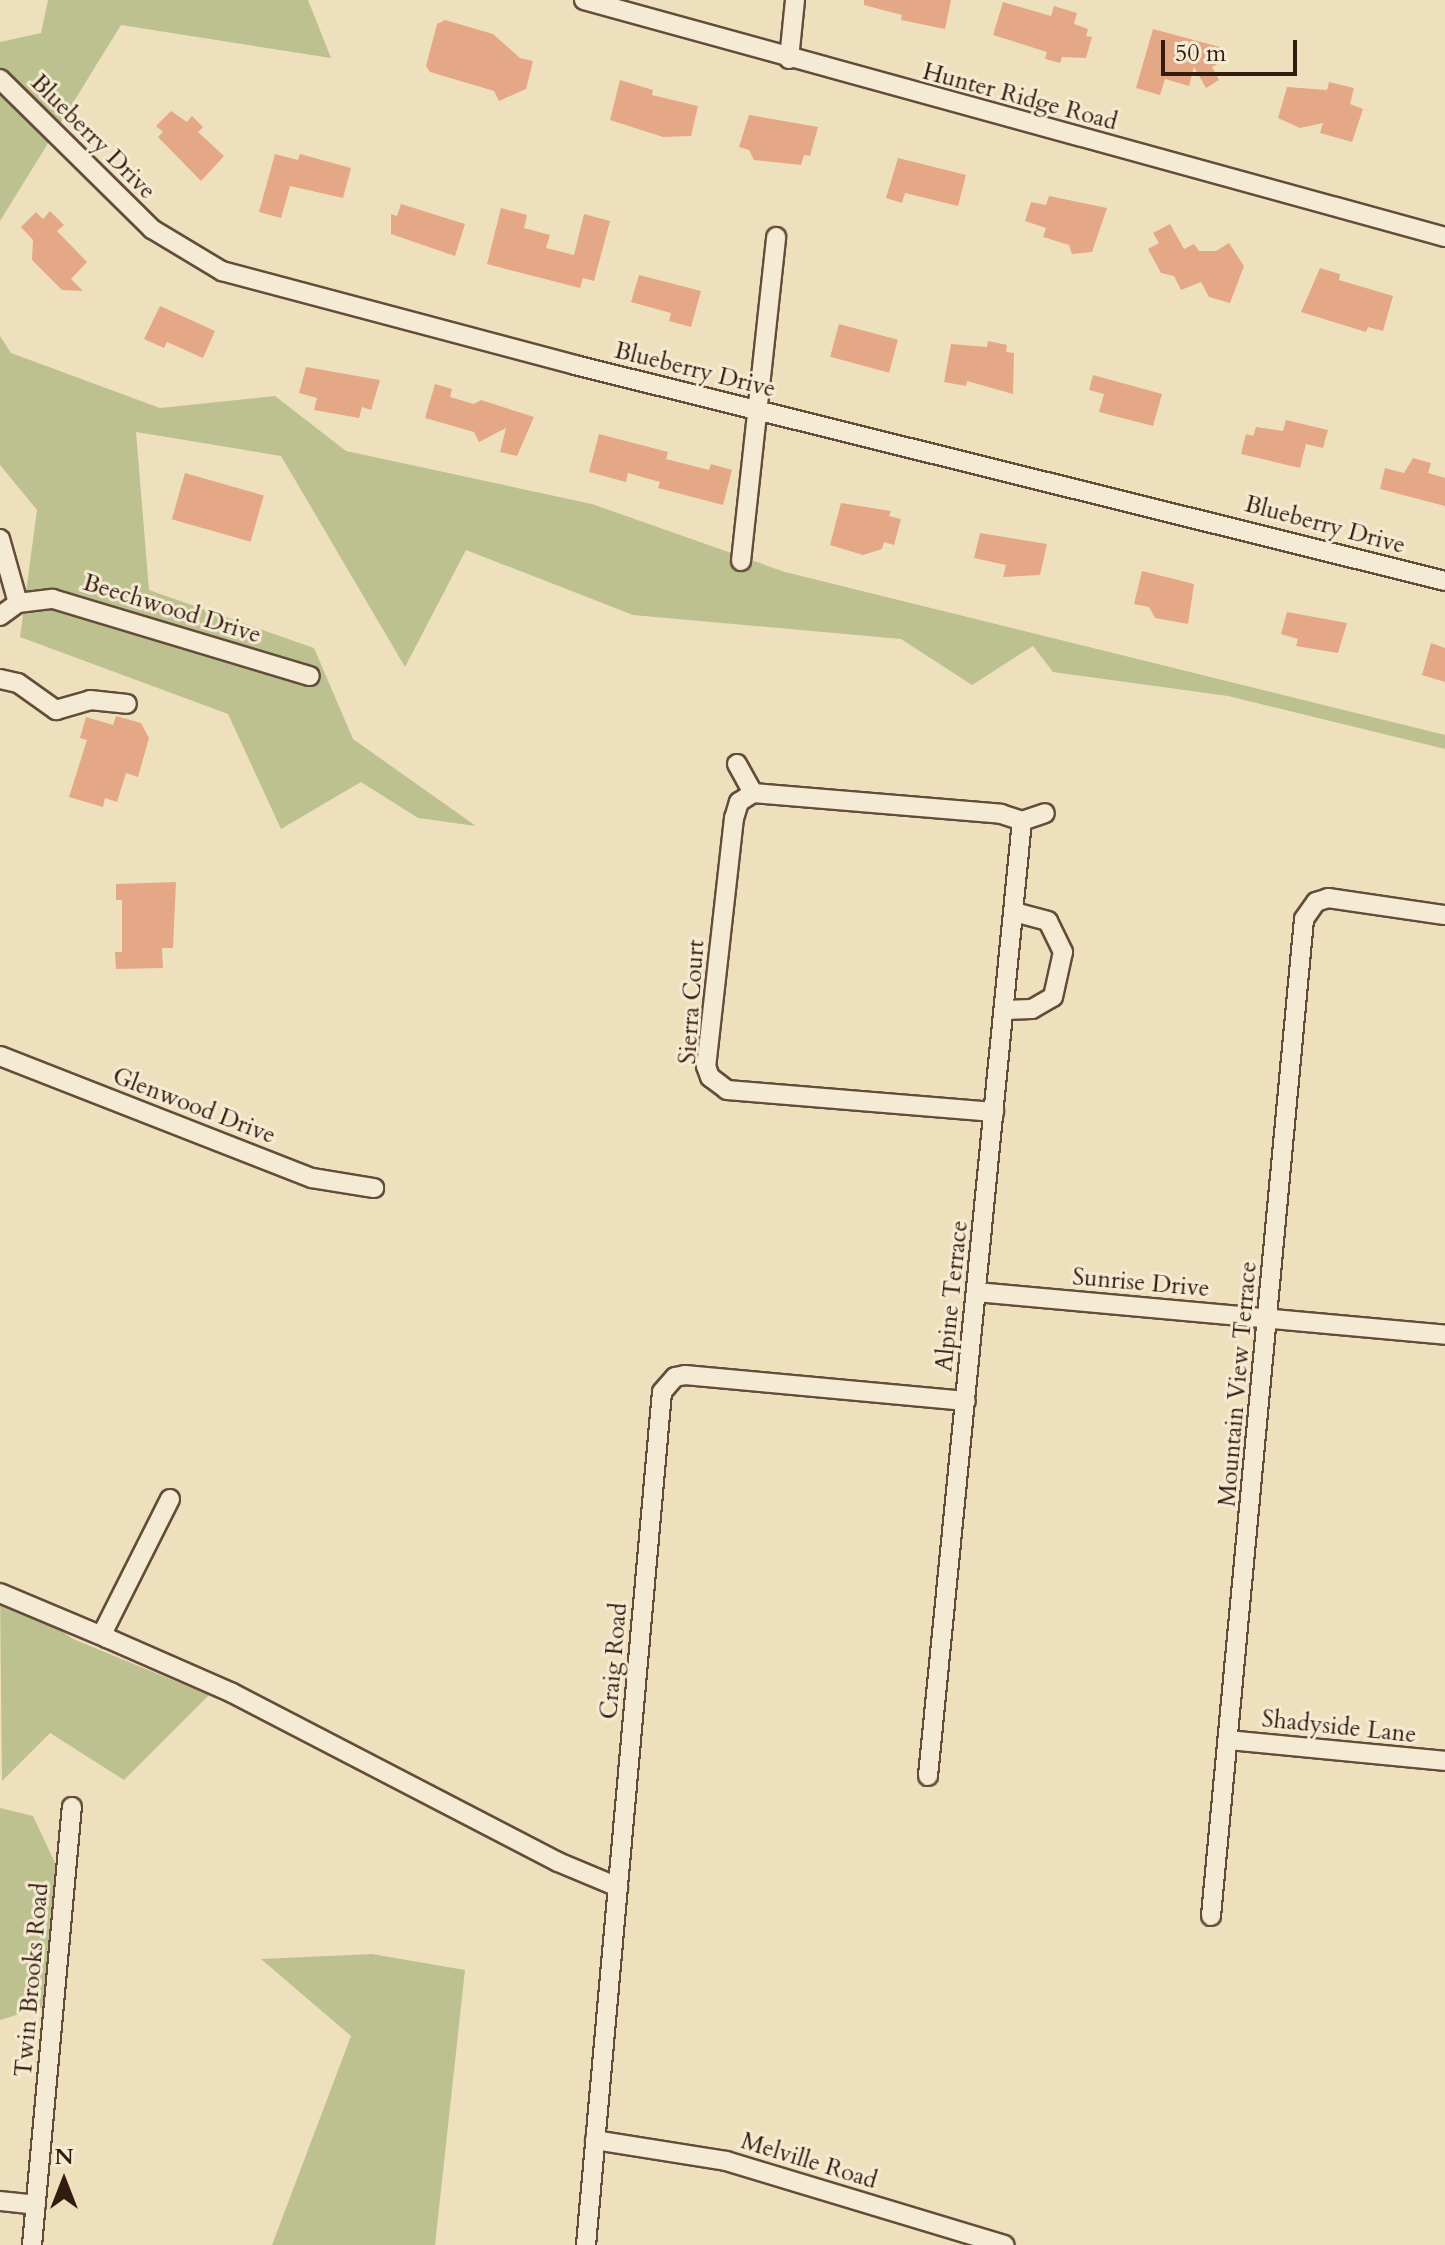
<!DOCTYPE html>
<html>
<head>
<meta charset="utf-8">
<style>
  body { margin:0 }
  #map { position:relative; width:1445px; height:2245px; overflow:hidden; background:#efe0bd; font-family:Cardo,serif }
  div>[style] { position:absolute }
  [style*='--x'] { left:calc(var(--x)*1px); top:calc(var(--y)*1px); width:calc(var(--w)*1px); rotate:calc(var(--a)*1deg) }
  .green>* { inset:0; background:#bcc18f }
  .building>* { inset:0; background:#e4a887; transform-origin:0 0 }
  .roads { filter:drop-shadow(2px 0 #644c3a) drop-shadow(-2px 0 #644c3a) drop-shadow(0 2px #644c3a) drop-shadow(0 -2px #644c3a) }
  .minor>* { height:18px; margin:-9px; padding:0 9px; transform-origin:9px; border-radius:9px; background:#f5ebd4 }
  span { translate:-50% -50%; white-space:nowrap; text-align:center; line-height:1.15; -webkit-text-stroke:6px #f5ebd4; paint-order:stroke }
  .street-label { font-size:24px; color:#351a0e }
  .north { position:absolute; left:24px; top:2141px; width:80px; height:80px; -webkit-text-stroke:6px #f5ebd4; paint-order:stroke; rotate:0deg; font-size:22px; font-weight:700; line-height:32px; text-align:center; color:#351a0e }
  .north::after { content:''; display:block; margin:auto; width:28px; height:36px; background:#351a0e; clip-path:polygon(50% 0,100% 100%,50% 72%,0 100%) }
  .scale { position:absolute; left:1161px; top:40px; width:136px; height:36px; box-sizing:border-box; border:4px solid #351a0e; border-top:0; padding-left:10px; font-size:24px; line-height:28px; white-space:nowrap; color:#351a0e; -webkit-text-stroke:6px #f5ebd4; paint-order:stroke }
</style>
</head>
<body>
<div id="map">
  <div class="green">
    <i style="clip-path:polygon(48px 0,308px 0,331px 58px,121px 25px,0 221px,0 42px,41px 33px)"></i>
    <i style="clip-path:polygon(0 336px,11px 353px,160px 408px,275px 396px,346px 451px,592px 504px,785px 572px,1445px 735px,1445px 749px,1228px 696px,1053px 672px,1033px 646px,972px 685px,901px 639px,633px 615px,466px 550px,405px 667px,281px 456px,136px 432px,149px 590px,314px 648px,353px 739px,476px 826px,418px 818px,361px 782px,281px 829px,228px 714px,20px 637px,37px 510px,0 465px)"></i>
    <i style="clip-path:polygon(0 1587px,73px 1639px,209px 1695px,124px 1780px,50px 1733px,2px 1781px)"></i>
    <i style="clip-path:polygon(0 1808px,33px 1816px,63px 1880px,53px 2004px,0 2020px)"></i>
    <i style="clip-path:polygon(372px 1954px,465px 1970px,435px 2245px,272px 2245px,351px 2036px,261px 1959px)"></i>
  </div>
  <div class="building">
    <i style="clip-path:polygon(864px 0,951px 0,945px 29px,901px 20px,902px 15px,864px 5px)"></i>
    <i style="clip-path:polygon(1003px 2px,1051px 16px,1054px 6px,1077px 13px,1074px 24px,1088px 29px,1086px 36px,1092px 37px,1086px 58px,1062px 57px,1060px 63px,1045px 59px,1047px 52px,993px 35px)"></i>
    <i style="clip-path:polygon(445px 20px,493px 34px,520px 58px,533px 61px,526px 89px,499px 101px,494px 91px,430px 72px,426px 66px,437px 24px)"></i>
    <i style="clip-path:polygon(1153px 29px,1220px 47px,1223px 61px,1212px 67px,1219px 80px,1206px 88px,1194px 67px,1189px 86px,1165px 79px,1160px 95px,1136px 88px)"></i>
    <i style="clip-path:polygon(620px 80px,653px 90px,652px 95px,698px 106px,691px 136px,663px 137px,610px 120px)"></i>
    <i style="clip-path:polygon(1329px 82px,1354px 88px,1350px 104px,1363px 109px,1352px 142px,1320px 133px,1323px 123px,1300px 128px,1278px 118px,1287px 87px,1327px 90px)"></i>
    <i style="clip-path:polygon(171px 111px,187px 122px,192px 116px,203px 127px,198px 132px,224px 156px,201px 181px,158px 137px,163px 132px,156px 126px)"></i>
    <i style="clip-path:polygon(749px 115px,818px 127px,810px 156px,804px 155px,801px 165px,754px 160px,749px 150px,739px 147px)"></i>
    <i style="clip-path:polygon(275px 154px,298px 160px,300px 154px,351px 168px,343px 198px,290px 186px,281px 218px,259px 212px)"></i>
    <i style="clip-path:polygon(898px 158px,966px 175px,958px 206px,905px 193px,902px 203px,886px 198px)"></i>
    <i style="clip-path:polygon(1049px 196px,1107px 208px,1092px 252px,1072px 254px,1069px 245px,1043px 237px,1046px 228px,1025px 221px,1031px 202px,1046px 205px)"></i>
    <i style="clip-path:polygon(401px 204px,465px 224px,455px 256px,391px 234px,391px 214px,397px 216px)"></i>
    <i style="clip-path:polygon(501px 208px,527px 215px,524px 228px,550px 235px,546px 248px,574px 255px,584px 214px,610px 221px,594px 281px,583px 278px,580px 288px,487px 264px)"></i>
    <i style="clip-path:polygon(50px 211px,64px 225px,57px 231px,87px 262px,71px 279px,83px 291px,62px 290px,32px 260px,33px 240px,21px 227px,36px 212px,43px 219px)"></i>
    <i style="clip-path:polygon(1170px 224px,1184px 249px,1194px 244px,1199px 251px,1216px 251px,1229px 243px,1244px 266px,1230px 303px,1209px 297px,1201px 282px,1181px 290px,1174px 276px,1161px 273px,1148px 249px,1159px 243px,1153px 233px)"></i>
    <i style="clip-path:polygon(1320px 268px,1340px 274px,1339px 280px,1393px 296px,1383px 331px,1368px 327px,1366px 332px,1301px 312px)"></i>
    <i style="clip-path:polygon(639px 275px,701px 291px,691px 327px,669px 321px,671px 313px,631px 302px)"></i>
    <i style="clip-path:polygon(160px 306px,215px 331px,203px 358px,167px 342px,164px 348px,144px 339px)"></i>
    <i style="left:839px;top:324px;width:61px;height:34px;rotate:15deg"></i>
    <i style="clip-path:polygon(988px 341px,1007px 345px,1006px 352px,1014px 353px,1013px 394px,967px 381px,966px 386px,944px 382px,951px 344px,987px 347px)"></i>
    <i style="clip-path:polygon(306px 367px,380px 380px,371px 410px,362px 407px,359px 418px,314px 410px,317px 398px,299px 393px)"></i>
    <i style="clip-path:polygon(1093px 375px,1162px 394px,1153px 426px,1099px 412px,1104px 394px,1089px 390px)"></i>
    <i style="clip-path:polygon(435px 384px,452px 389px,450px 397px,474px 404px,481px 400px,534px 417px,517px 456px,500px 452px,506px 428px,479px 442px,474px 432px,425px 418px)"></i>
    <i style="clip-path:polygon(1286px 420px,1328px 430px,1323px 448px,1306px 444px,1300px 468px,1241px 454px,1246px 434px,1253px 436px,1256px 427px,1283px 431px)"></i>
    <i style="clip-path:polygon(599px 434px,668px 452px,666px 459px,709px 470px,711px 464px,732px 470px,723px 505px,658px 488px,660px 482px,628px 473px,626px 482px,589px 472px)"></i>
    <i style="clip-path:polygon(1413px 458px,1431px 463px,1428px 473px,1445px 478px,1445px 506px,1380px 489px,1385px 468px,1404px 473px)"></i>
    <i style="left:185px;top:473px;width:82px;height:48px;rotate:16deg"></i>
    <i style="clip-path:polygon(841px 503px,891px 511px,889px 516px,901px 519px,894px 545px,884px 542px,882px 549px,863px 555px,830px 545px)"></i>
    <i style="clip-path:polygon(980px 533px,1047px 544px,1040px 575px,1003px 577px,1006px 565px,974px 558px)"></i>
    <i style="clip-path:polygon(1142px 571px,1194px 584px,1188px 624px,1155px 618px,1149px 607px,1134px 604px)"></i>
    <i style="clip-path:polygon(1287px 612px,1347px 623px,1338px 653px,1296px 646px,1298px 639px,1281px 634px)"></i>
    <i style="clip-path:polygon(1431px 643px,1445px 648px,1445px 682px,1422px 675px)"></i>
    <i style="clip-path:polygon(116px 716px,141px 723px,149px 738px,138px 777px,126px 773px,117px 802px,105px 798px,103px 807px,69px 797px,87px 740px,80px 738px,86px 717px,113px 725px)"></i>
    <i style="clip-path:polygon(176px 882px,173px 948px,162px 948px,163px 968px,116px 969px,115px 952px,122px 952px,122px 900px,116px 900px,116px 884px)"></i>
  </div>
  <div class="roads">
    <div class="minor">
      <i style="--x:584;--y:0;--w:893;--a:15.39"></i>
      <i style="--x:789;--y:59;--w:59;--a:-84.2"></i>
      <i style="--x:0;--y:79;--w:214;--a:44.6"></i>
      <i style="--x:152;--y:229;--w:82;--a:31"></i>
      <i style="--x:222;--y:271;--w:365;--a:14.9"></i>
      <i style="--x:575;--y:365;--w:896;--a:13.94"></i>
      <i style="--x:0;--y:539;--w:66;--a:74.3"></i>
      <i style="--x:741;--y:561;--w:326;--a:-83.8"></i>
      <i style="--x:0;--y:616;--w:22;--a:-36"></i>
      <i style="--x:18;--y:603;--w:35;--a:-7"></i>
      <i style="--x:53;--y:599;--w:268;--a:16.7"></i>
      <i style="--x:0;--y:679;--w:18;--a:13"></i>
      <i style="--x:18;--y:683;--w:47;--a:35.4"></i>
      <i style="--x:56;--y:710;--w:35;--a:-16"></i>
      <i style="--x:90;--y:700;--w:37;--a:6"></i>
      <i style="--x:737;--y:764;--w:33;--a:61"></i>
      <i style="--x:753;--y:793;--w:249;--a:4.8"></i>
      <i style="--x:1001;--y:814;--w:22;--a:18"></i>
      <i style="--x:1022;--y:821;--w:24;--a:-19"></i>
      <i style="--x:753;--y:793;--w:17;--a:147"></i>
      <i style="--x:739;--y:802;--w:17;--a:107"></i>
      <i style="--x:734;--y:818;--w:250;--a:96.4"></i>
      <i style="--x:706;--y:1066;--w:12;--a:70"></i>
      <i style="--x:710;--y:1077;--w:21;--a:37"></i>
      <i style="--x:727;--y:1090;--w:268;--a:4.7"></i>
      <i style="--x:1004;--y:1010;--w:28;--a:-2"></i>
      <i style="--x:1032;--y:1009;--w:24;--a:-30"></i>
      <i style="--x:1053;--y:997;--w:46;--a:-77.5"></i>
      <i style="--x:1063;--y:952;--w:34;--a:-116"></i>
      <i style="--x:1048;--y:921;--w:34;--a:-165"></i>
      <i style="--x:0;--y:1056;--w:335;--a:21.4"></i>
      <i style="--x:312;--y:1178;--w:63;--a:9.2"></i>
      <i style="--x:977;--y:1292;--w:470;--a:5.2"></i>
      <i style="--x:170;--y:1499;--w:147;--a:116.7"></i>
      <i style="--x:104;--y:1630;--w:9;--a:69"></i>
      <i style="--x:107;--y:1638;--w:137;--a:23.7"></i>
      <i style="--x:232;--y:1693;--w:367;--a:27.4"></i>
      <i style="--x:558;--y:1862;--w:65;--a:22.6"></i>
      <i style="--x:0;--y:1593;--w:116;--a:22.8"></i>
      <i style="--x:1228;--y:1740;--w:218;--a:5.5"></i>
      <i style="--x:928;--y:1776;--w:960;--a:-84.38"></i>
      <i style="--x:1211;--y:1916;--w:1001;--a:-84.67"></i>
      <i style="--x:1304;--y:919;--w:21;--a:-55"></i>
      <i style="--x:1316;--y:902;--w:13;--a:-18"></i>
      <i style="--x:1328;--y:898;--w:118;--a:8.3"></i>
      <i style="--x:595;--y:2140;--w:133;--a:9.1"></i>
      <i style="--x:726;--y:2161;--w:291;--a:16.8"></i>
      <i style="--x:0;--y:2201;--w:36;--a:6"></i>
      <i style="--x:32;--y:2245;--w:440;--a:-84.8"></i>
      <i style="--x:586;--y:2245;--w:856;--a:-84.91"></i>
      <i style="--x:662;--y:1392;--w:20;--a:-49"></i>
      <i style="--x:675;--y:1377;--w:10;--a:-11"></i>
      <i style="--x:685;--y:1375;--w:282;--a:5.3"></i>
    </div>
  </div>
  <div class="street-label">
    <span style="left:1020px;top:97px;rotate:15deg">Hunter Ridge Road</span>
    <span style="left:93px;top:137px;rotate:45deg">Blueberry Drive</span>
    <span style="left:695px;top:370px;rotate:14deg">Blueberry Drive</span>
    <span style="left:1325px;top:525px;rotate:15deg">Blueberry Drive</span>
    <span style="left:172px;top:609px;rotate:17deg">Beechwood Drive</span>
    <span style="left:692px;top:1002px;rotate:-86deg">Sierra Court</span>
    <span style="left:194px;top:1106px;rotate:21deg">Glenwood Drive</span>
    <span style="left:1141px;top:1283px;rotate:5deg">Sunrise Drive</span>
    <span style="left:952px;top:1296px;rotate:-84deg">Alpine Terrace</span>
    <span style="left:1238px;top:1384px;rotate:-85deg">Mountain View Terrace</span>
    <span style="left:614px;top:1661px;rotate:-85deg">Craig Road</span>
    <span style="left:1339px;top:1727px;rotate:6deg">Shadyside Lane</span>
    <span style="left:32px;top:1980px;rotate:-85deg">Twin Brooks Road</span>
    <span style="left:809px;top:2161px;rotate:17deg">Melville Road</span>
  </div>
  <div class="north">N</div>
  <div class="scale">50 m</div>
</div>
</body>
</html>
